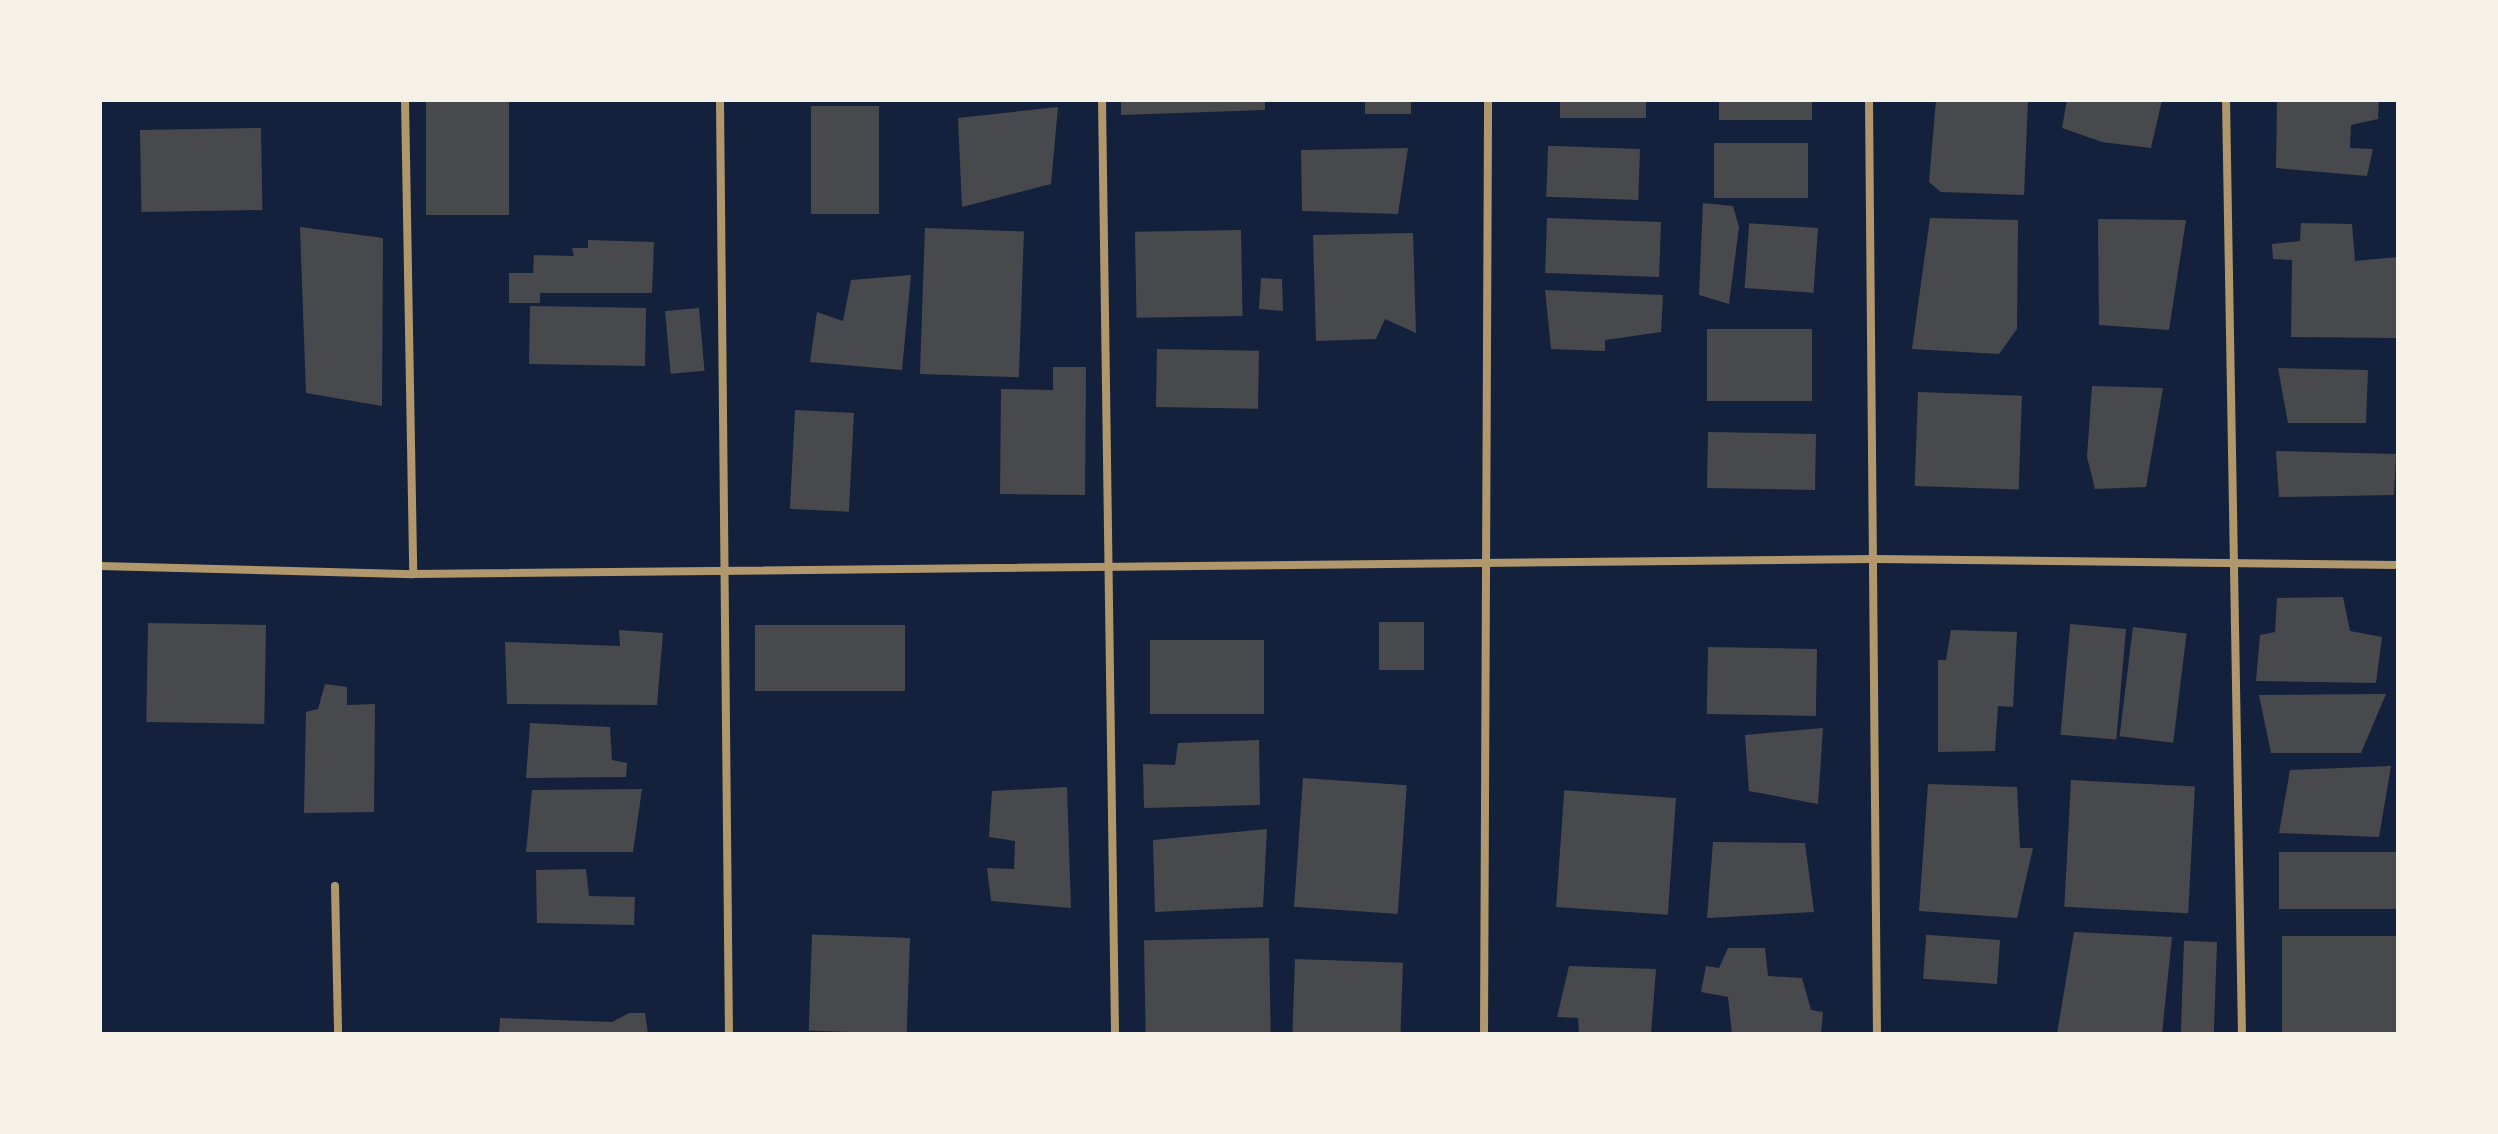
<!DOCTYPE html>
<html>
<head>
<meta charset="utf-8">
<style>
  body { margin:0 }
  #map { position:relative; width:2498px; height:1134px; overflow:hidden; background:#14213d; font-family:"Nunito Sans",sans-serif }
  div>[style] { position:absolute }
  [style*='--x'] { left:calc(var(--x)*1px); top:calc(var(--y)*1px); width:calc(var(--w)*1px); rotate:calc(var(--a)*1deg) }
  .building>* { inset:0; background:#48494c; transform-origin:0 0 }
  .minor>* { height:8px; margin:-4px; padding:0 4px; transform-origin:4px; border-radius:4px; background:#b1986c }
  span { translate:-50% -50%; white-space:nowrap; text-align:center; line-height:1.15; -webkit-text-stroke:7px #f6f1e7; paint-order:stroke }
  .frame { position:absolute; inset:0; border:102px solid #f6f1e7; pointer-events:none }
</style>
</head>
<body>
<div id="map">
  <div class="building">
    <i style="left:509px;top:100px;width:115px;height:83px;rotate:90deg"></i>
    <i style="clip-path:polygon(1121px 100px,1265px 100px,1265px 110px,1121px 115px)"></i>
    <i style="left:1365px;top:100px;width:46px;height:14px"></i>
    <i style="left:1560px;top:100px;width:86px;height:18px"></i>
    <i style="left:1719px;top:100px;width:93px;height:20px"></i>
    <i style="clip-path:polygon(1936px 100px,2028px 100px,2024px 195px,1941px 192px,1929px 182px)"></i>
    <i style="clip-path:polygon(2067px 100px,2162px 100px,2151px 148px,2102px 142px,2062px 128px)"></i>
    <i style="clip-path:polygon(2277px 100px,2379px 100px,2378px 119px,2351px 125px,2350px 148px,2373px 149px,2367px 176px,2276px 168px)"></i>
    <i style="left:811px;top:106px;width:68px;height:108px"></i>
    <i style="clip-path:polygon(1058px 107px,1051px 184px,962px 207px,958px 118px)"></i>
    <i style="left:261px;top:128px;width:82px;height:121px;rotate:89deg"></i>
    <i style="left:1808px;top:143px;width:55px;height:94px;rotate:90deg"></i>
    <i style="clip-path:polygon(1408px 148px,1398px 214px,1302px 211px,1301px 150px)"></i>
    <i style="left:1640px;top:149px;width:51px;height:92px;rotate:92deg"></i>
    <i style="clip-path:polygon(1703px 203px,1733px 206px,1739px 227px,1729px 304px,1699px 295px)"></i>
    <i style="clip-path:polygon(1930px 218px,2018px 220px,2017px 329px,1999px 354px,1912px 349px)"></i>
    <i style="clip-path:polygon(2098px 219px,2186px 220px,2169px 330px,2099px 325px)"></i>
    <i style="left:1661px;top:222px;width:55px;height:114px;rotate:92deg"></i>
    <i style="clip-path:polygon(2301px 223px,2352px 224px,2355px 261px,2398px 257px,2397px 338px,2291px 337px,2292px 260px,2273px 259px,2272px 244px,2300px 241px)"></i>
    <i style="clip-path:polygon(300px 227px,383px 238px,382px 406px,306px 393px)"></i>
    <i style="left:925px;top:228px;width:99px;height:146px;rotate:2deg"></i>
    <i style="left:1818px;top:228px;width:65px;height:69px;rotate:94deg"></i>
    <i style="left:1241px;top:230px;width:86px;height:106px;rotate:89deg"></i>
    <i style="clip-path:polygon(1413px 233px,1416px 333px,1385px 319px,1376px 339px,1316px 341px,1313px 235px)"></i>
    <i style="clip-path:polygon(588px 240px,654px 242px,652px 293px,540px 293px,540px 303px,509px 303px,509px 273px,533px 273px,534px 255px,574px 256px,572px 248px,588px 248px)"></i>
    <i style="clip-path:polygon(911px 275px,902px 370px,810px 362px,817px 312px,843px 321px,851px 280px)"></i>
    <i style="clip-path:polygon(1261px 278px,1282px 279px,1283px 311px,1259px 309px)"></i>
    <i style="clip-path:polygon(1545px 290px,1663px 295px,1661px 332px,1605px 340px,1605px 351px,1551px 349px)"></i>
    <i style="left:530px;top:306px;width:116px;height:58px;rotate:1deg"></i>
    <i style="left:699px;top:308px;width:63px;height:34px;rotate:85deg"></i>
    <i style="left:1707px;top:329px;width:105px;height:72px"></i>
    <i style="left:1157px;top:349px;width:102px;height:58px;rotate:1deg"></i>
    <i style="clip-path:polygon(1053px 367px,1086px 367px,1085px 495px,1000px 494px,1001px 389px,1053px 390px)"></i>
    <i style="clip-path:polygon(2278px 368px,2368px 370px,2366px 423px,2288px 423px)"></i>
    <i style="clip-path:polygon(2092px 386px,2163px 388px,2146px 487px,2095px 489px,2087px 457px)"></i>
    <i style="left:1918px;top:392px;width:104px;height:94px;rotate:2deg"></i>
    <i style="left:854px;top:413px;width:99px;height:59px;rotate:93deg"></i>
    <i style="left:1708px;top:432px;width:108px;height:56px;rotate:1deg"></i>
    <i style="clip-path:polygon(2276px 451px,2396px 454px,2394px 495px,2279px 497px)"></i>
    <i style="clip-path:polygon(2343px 597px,2350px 631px,2382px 637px,2376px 683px,2256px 681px,2260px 635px,2275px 632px,2277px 598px)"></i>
    <i style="left:1379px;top:622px;width:45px;height:48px"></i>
    <i style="left:266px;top:625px;width:99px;height:118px;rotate:91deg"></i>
    <i style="left:755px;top:625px;width:150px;height:66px"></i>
    <i style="left:2133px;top:627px;width:54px;height:110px;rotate:7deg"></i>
    <i style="left:2126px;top:629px;width:111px;height:56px;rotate:95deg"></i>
    <i style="clip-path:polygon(619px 630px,663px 633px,657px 705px,507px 704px,505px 642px,620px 646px)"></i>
    <i style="clip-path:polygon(1951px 630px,2017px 632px,2013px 707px,1998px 706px,1995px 751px,1938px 752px,1938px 660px,1946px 660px)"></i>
    <i style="left:1150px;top:640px;width:114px;height:74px"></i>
    <i style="left:1708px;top:647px;width:109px;height:67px;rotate:1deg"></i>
    <i style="clip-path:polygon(325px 684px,347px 687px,347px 705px,375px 704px,374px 812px,304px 813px,306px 712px,318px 709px)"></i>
    <i style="clip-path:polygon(2386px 694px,2361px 753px,2271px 753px,2259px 695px)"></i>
    <i style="clip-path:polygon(530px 723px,610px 727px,612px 760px,627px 763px,626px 777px,526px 778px)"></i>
    <i style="clip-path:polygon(1823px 728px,1818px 804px,1749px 791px,1745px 735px)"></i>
    <i style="clip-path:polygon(1259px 740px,1260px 805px,1144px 808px,1143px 764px,1175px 765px,1178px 743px)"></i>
    <i style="clip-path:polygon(2391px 766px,2379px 837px,2279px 833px,2290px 770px)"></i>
    <i style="left:1303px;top:778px;width:104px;height:129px;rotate:4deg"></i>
    <i style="left:2071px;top:780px;width:124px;height:127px;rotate:3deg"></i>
    <i style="clip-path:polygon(1928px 784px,2017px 787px,2020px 848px,2033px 848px,2017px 918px,1919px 911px)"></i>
    <i style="clip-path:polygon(1067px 787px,1071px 908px,991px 901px,987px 868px,1014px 869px,1015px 841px,989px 837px,992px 791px)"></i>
    <i style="clip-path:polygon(642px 789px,633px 852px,526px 852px,532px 790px)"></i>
    <i style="left:1676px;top:798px;width:117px;height:112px;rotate:94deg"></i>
    <i style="clip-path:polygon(1267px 829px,1263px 907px,1155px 912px,1153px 840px)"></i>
    <i style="clip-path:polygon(1713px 842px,1805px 843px,1814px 912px,1707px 918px)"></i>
    <i style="left:2279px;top:852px;width:119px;height:57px"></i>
    <i style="clip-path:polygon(586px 869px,589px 896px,635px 897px,634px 925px,537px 923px,536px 870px)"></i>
    <i style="clip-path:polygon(2074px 932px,2172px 937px,2162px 1034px,2057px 1034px)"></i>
    <i style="left:2282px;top:936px;width:116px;height:98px"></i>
    <i style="left:910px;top:938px;width:96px;height:98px;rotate:92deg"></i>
    <i style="left:1269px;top:938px;width:96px;height:125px;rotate:89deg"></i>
    <i style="left:2000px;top:940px;width:44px;height:74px;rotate:94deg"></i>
    <i style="left:2217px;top:942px;width:92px;height:33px;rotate:92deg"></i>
    <i style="clip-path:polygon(1728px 948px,1765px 948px,1768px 976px,1802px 978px,1811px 1010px,1823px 1012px,1821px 1034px,1732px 1034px,1728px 997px,1701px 992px,1706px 966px,1719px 968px)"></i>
    <i style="left:1295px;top:959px;width:108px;height:75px;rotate:2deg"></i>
    <i style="clip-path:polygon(1569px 966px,1656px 969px,1651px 1034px,1579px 1034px,1578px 1018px,1557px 1017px)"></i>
    <i style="clip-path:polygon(629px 1013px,645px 1013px,648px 1034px,499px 1034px,500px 1018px,612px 1022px)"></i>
  </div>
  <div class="minor">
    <i style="--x:405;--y:100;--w:474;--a:89"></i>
    <i style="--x:720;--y:100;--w:934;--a:89.45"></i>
    <i style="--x:1102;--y:100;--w:934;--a:89.2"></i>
    <i style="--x:1869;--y:100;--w:934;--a:89.51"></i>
    <i style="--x:2226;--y:100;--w:934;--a:89.02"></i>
    <i style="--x:100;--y:566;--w:313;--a:1.5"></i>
    <i style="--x:413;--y:574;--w:1461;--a:-0.59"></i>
    <i style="--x:1874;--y:559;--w:524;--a:0.66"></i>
    <i style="--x:335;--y:886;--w:148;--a:88.8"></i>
    <i style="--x:1484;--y:1034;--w:934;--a:-89.75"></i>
  </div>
  <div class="frame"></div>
</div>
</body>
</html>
